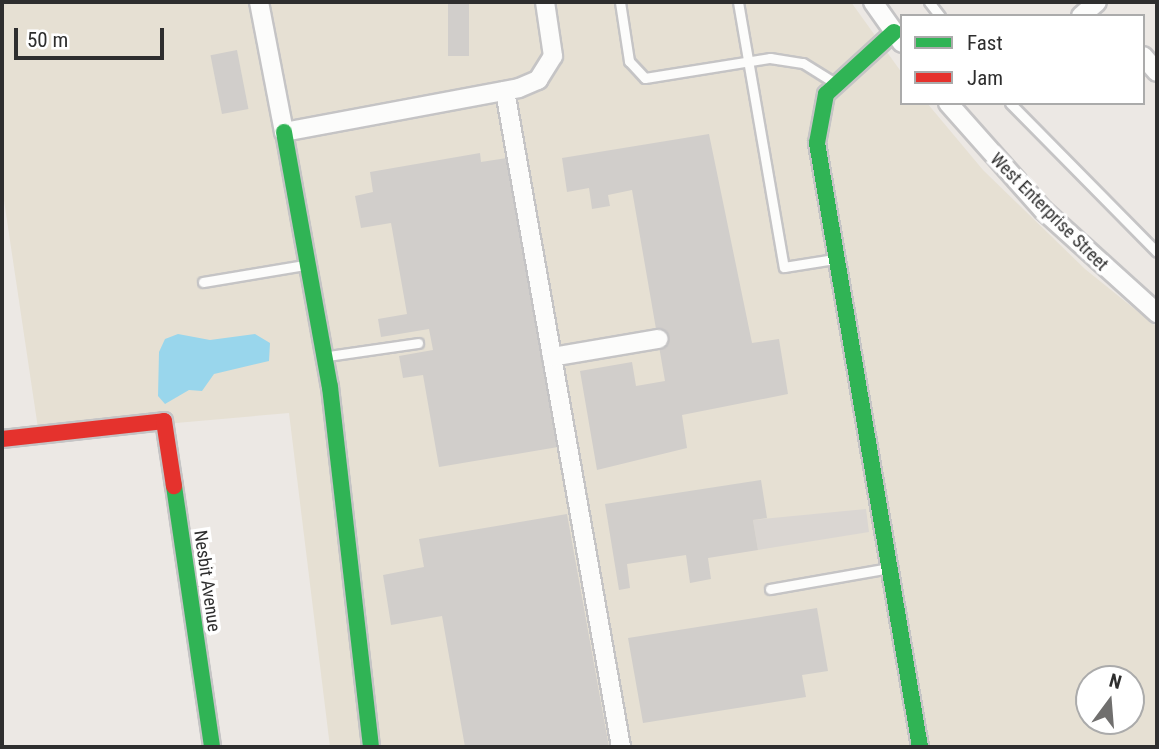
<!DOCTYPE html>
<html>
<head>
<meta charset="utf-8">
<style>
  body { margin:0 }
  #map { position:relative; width:1159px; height:749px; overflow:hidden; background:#ece8e4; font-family:"Roboto Condensed",sans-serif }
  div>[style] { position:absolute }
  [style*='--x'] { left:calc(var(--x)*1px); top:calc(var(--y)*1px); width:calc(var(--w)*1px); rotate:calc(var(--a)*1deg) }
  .education>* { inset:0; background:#e6e0d3 }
  .plaza>* { inset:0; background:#dad6d2 }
  .water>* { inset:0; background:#99d6ec }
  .building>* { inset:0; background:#d1cecb; transform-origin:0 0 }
  .roads { filter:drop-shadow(2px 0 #c5c4c5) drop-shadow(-2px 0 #c5c4c5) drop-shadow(0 2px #c5c4c5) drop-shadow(0 -2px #c5c4c5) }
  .lane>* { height:9px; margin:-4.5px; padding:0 4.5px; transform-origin:4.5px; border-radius:4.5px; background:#fcfcfb }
  .street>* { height:18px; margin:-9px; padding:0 9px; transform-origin:9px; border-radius:9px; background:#fcfcfb }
  .fast>* { height:16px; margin:-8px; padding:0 8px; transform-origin:8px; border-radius:8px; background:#30b455 }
  .jam>* { height:16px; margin:-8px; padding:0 8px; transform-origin:8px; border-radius:8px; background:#e5322d }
  span { translate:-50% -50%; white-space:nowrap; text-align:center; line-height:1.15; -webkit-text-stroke:7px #fff; paint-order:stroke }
  .street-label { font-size:18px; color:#2e2e2e }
  .frame { position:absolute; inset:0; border:4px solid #2e2e2e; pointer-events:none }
  .legend { position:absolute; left:900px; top:14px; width:245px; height:91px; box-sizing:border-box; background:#fff; border:2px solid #ababab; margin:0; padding:9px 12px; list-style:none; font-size:21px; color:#2e2e2e }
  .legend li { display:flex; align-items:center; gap:14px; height:35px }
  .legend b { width:35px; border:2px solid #ababab }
  .north { position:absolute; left:1075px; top:665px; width:70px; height:70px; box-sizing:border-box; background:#fff; border:2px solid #ababab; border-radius:50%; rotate:16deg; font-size:19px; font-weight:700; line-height:28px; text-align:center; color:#2e2e2e }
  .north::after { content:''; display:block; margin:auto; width:24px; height:32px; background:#706f6e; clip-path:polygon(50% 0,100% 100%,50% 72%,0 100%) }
  .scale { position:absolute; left:14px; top:28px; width:150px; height:32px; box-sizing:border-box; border:4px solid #2e2e2e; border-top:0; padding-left:9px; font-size:21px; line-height:24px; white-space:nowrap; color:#2e2e2e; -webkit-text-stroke:5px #fff; paint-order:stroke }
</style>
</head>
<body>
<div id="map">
  <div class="education">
    <i style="clip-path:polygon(evenodd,2px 2px,851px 2px,902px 73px,902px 103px,927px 103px,983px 170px,1085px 269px,1157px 327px,1157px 747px,330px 747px,289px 413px,39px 435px,2px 187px,2px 2px,1089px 679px,1131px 679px,1131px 721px,1089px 721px,1089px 679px)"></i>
  </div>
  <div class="plaza">
    <i style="clip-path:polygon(866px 509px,869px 532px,758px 550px,753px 520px)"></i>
  </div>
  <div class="water">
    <i style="clip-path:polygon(178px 334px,210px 340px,255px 334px,270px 343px,269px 361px,214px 374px,202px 391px,189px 390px,165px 404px,158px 396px,159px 352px,165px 339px)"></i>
  </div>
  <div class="building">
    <i style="left:448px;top:2px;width:21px;height:54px"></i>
    <i style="left:237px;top:50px;width:60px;height:27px;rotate:79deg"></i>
    <i style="clip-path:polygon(709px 134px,752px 343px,779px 339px,788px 394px,682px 415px,687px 448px,597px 470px,580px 371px,632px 362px,636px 386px,665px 381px,632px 190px,608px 195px,610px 206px,592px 209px,589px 188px,567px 192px,562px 158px)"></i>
    <i style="clip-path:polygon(480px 153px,481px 162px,507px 158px,558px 447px,439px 467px,423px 375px,403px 378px,399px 356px,433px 350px,429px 329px,381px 337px,378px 319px,407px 314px,391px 223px,361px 228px,355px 196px,373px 192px,370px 172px)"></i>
    <i style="clip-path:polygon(761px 480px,767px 518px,753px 520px,758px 550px,708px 558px,711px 579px,690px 583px,686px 555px,627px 564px,630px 588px,619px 590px,605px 504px)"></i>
    <i style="clip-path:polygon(567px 514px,609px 747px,465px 747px,442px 616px,391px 625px,383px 575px,424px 567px,419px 539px)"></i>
    <i style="clip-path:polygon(817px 608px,828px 671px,802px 675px,806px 697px,643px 723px,628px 638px)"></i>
  </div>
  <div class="roads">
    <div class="lane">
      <i style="--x:620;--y:2;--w:60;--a:81.3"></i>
      <i style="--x:629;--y:61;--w:23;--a:47"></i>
      <i style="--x:645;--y:78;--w:127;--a:-9.1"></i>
      <i style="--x:770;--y:58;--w:33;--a:9"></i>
      <i style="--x:803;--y:63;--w:38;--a:32"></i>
      <i style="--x:738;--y:2;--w:269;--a:80.2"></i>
      <i style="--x:784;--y:267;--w:51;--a:-9.1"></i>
      <i style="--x:929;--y:2;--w:18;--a:52"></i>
      <i style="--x:1010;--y:103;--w:209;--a:45.4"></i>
      <i style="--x:203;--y:282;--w:103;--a:-9.5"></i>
      <i style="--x:328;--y:356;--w:91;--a:-8.2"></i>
      <i style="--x:770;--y:589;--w:121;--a:-10"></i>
    </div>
    <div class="street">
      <i style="--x:259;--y:2;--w:132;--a:79.1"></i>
      <i style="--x:284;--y:132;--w:239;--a:-10.6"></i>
      <i style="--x:519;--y:88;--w:21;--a:-23"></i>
      <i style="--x:538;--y:80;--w:28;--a:-58"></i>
      <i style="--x:553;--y:56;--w:55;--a:-98.4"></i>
      <i style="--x:873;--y:2;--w:50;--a:54.7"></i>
      <i style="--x:1081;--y:16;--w:21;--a:-41"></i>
      <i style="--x:1143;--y:56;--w:21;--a:49"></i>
      <i style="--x:505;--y:91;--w:666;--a:79.97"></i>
      <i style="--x:948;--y:103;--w:143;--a:48.4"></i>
      <i style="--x:1043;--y:210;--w:154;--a:42.1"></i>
      <i style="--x:552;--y:357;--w:108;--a:-9.6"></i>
    </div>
    <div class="fast">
      <i style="--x:894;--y:32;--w:92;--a:137.6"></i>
      <i style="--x:826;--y:94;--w:50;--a:100.4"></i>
      <i style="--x:817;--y:143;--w:613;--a:80.32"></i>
      <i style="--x:284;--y:132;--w:259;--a:79.8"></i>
      <i style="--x:330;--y:387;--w:362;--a:83.5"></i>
      <i style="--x:174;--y:486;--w:264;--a:81.7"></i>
    </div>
    <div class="jam">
      <i style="--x:2;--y:439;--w:163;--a:-6.3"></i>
      <i style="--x:164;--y:421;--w:66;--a:81.3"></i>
    </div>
  </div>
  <div class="street-label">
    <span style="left:1049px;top:212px;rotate:45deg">West Enterprise Street</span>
    <span style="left:207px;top:581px;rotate:82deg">Nesbit Avenue</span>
  </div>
  <div class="frame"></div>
  <ul class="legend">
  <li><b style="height:9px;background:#30b455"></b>Fast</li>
  <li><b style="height:9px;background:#e5322d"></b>Jam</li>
  </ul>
  <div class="north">N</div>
  <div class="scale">50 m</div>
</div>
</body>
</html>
